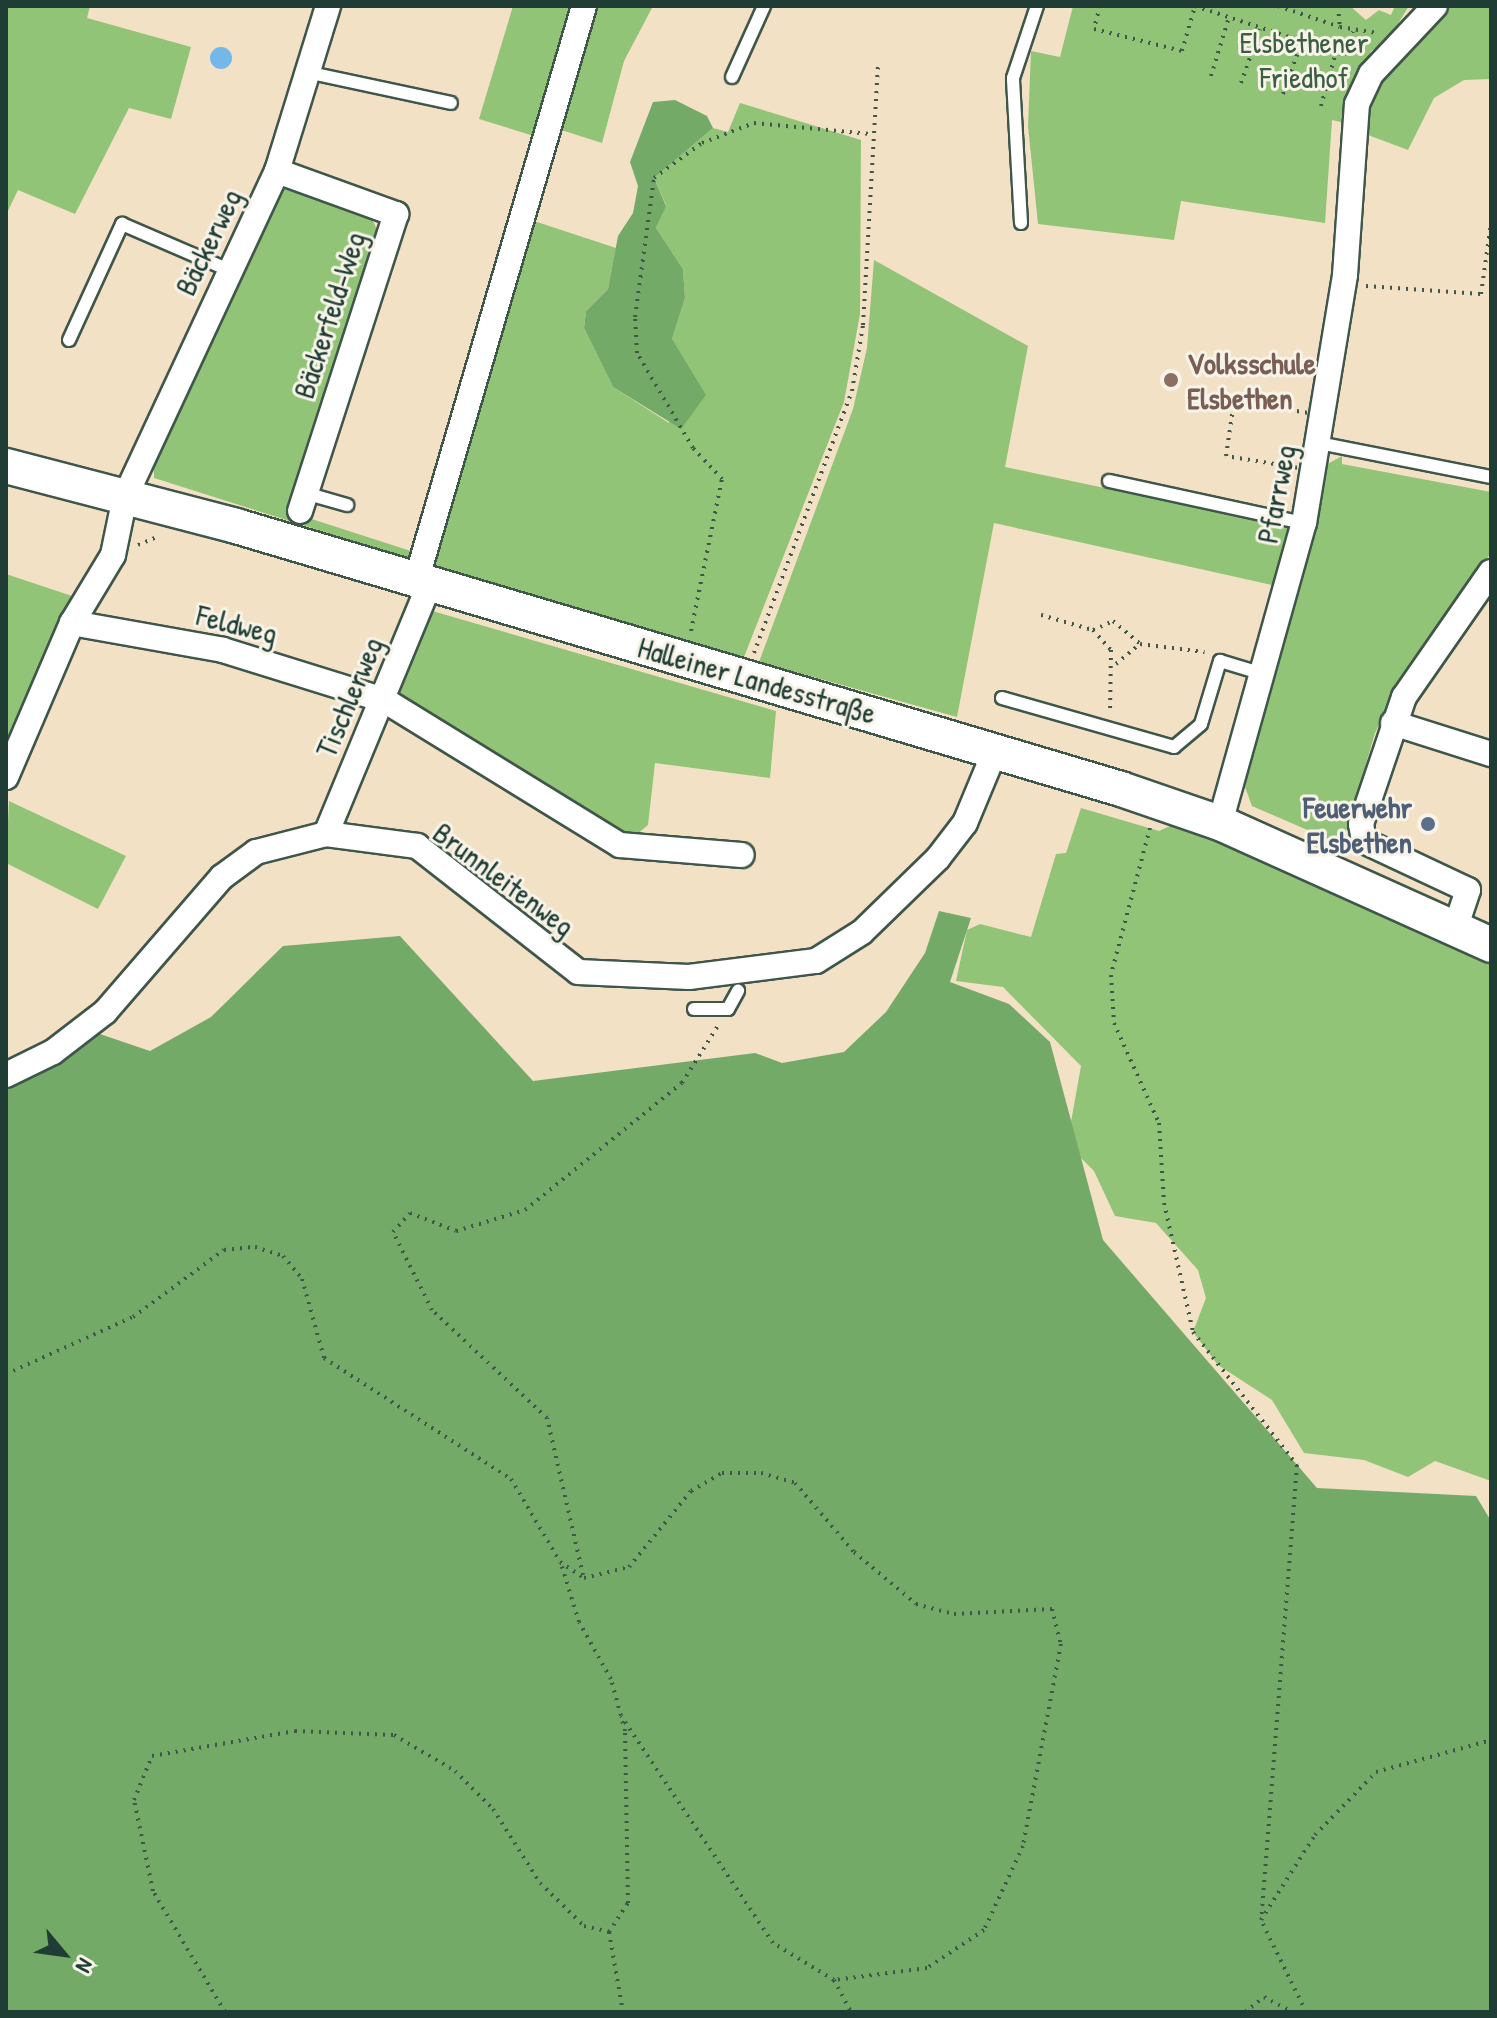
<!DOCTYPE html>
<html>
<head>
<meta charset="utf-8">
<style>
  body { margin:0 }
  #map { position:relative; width:1497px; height:2018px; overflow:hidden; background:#f3e1c6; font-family:"Patrick Hand",sans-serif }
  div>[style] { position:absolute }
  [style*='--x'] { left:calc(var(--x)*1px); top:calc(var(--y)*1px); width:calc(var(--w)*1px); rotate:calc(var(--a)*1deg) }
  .green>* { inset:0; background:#91c476 }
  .forest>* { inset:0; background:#74aa67 }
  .water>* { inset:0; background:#74b8ea }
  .round { border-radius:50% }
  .path>* { height:4px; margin-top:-2px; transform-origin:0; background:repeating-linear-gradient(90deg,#3f564a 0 2px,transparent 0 8px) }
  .roads { filter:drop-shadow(2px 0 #3f564a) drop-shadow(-2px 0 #3f564a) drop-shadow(0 2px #3f564a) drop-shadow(0 -2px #3f564a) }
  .lane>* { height:12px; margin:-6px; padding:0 6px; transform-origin:6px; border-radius:6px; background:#fff }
  .street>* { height:24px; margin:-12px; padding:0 12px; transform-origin:12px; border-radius:12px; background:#fff }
  .secondary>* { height:34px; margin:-17px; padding:0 17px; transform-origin:17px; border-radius:17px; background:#fff }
  .dots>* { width:22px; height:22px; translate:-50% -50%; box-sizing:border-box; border:4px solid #f7f3e8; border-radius:50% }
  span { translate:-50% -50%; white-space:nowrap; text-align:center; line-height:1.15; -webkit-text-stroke:6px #f7f3e8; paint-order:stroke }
  .park-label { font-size:30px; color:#3c5f44 }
  .street-label { font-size:30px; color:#1f3d34 }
  .education-label { font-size:30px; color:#785e54; font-weight:700 }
  .left { translate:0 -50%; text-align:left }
  .service-label { font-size:30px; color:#4e5e75; font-weight:700 }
  .right { translate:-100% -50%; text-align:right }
  .frame { position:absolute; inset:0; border:8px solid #1f3d34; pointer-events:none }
  .north { position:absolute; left:24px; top:1914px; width:80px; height:80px; -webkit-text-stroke:6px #f7f3e8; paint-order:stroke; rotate:119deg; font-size:22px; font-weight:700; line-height:32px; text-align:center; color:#1f3d34 }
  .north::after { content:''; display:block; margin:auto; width:28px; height:36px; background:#1f3d34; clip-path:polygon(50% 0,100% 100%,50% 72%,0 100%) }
</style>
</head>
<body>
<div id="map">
  <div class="green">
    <i style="clip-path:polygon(6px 6px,90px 6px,87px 18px,191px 47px,171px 119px,129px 108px,75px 214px,18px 190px,6px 215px)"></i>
    <i style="clip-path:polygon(513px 6px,578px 6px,537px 137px,479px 119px)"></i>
    <i style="clip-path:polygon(591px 6px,653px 6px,624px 61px,602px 143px,555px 128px)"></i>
    <i style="clip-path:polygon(1073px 6px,1350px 6px,1366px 20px,1379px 10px,1391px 15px,1395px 6px,1409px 6px,1387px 41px,1371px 51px,1345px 123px,1332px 120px,1325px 223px,1181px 201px,1174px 240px,1038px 224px,1028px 126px,1031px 51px,1060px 57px)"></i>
    <i style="clip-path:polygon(1442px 6px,1491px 6px,1491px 79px,1464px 80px,1434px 98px,1408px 150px,1368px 135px,1365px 104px,1385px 68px)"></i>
    <i style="clip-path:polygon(740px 103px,861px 140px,860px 314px,844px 402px,744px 657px,430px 565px,528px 219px,616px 248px,608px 289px,586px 311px,584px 328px,613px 387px,669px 423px,672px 339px,685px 298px,683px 269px,656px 228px,666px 205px,654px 178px,713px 128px,728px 132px)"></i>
    <i style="clip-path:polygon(279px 183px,370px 215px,381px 238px,290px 512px,417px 553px,413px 560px,154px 478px,154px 454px)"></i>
    <i style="clip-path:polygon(874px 260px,1028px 346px,1005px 467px,1294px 528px,1281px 587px,994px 523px,957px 717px,759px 662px,853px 409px,867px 348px)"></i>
    <i style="clip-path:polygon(1342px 456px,1342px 464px,1491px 492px,1491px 553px,1406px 672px,1375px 733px,1342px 845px,1252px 806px,1245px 787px,1324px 466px)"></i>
    <i style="clip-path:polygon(6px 574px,72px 596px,6px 758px)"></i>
    <i style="clip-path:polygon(429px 610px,776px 711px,770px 778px,655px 763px,648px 825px,630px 840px,399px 696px)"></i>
    <i style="clip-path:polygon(9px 801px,126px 856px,98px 909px,6px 863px)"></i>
    <i style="clip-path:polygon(1081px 808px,1159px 831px,1172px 825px,1258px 854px,1491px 957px,1491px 1481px,1435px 1461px,1408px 1477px,1364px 1460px,1304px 1453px,1272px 1400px,1218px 1365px,1193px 1332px,1206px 1298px,1198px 1270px,1156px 1223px,1115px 1216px,1094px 1171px,1067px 1144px,1081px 1066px,1003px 987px,956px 981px,967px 930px,980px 924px,1031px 937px,1056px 854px,1066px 853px)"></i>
  </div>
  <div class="forest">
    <i style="clip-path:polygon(675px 100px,707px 116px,713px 128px,654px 178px,666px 206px,656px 228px,683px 269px,685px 298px,672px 339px,706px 395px,681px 429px,613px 387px,584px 328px,586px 311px,608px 289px,618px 236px,633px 213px,638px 186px,630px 162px,653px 102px)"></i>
    <i style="clip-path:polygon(939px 911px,971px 918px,950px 982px,1009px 1004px,1050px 1042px,1103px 1240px,1317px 1488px,1476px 1496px,1491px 1521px,1491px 2012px,6px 2012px,6px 1086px,97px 1033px,150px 1051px,211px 1017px,283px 946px,400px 936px,533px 1081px,755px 1053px,782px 1063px,844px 1052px,886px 1012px,925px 953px)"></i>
  </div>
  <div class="water">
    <i class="round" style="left:210px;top:47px;width:22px;height:22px"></i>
  </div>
  <div class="path">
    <i style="--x:1100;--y:6;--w:24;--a:105"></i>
    <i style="--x:1094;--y:29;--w:91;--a:14"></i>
    <i style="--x:1182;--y:51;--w:47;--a:-73.9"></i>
    <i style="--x:1195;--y:6;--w:157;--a:18.2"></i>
    <i style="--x:1344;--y:55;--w:25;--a:-69"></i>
    <i style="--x:1278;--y:6;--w:65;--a:18.7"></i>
    <i style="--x:1338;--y:6;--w:21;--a:85"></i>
    <i style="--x:1340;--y:27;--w:38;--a:9"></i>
    <i style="--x:1211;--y:76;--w:62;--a:-73"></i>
    <i style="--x:1241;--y:83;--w:57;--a:-70.6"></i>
    <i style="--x:1283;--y:94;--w:56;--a:-70.3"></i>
    <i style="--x:1321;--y:106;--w:56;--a:-74.5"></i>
    <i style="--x:1366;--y:286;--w:115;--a:4"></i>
    <i style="--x:1481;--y:294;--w:72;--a:-82"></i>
    <i style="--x:1234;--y:401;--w:82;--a:9.1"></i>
    <i style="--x:1315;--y:414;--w:56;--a:100.3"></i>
    <i style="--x:1305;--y:469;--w:80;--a:-170.7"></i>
    <i style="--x:1226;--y:456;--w:56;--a:-81.7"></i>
    <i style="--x:138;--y:545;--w:23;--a:-23"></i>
    <i style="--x:1041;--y:615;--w:54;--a:16.1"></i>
    <i style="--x:1093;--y:630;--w:27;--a:48"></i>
    <i style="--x:1111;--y:650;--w:63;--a:90.9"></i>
    <i style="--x:1093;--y:630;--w:22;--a:-24"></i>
    <i style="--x:1113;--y:621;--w:35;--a:40"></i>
    <i style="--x:691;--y:631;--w:155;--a:-78.5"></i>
    <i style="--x:722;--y:479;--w:42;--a:-133.1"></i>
    <i style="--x:693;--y:448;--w:110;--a:-120.5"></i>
    <i style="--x:637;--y:353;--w:36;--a:-93"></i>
    <i style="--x:635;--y:317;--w:140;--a:-82.2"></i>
    <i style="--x:654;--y:178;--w:59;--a:-36.1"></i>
    <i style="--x:702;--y:143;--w:56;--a:-21"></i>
    <i style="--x:754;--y:123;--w:117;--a:5.4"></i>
    <i style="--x:754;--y:653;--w:280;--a:-69.5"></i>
    <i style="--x:852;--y:391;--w:67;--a:-80.5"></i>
    <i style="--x:863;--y:325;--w:262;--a:-86.7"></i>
    <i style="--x:1116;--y:664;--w:31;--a:-40"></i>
    <i style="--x:1140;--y:644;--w:65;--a:7"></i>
    <i style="--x:1150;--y:828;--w:152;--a:104.9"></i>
    <i style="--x:1111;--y:975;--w:48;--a:86.4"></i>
    <i style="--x:1114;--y:1023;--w:110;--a:65.8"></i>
    <i style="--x:1159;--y:1123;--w:80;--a:86.4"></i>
    <i style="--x:1164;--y:1203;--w:132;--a:77.3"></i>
    <i style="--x:1193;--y:1332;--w:169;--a:52"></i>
    <i style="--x:1297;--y:1465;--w:456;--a:94.5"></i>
    <i style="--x:6;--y:1374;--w:139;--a:-24.2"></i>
    <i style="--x:133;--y:1317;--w:113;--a:-36.4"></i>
    <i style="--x:224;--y:1250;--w:31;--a:-6"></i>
    <i style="--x:255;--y:1247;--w:29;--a:18"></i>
    <i style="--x:283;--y:1256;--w:30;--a:50"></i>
    <i style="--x:302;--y:1279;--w:82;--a:74.4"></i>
    <i style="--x:324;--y:1358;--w:223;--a:32.9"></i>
    <i style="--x:511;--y:1479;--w:96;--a:59.4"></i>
    <i style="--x:560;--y:1562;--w:29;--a:34"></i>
    <i style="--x:584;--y:1578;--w:46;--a:-13.7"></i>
    <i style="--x:629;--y:1567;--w:98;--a:-50.8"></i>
    <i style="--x:691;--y:1491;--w:36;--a:-30"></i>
    <i style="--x:722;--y:1473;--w:39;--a:0"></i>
    <i style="--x:761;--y:1473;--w:35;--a:16"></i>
    <i style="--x:795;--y:1483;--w:91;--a:49.5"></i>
    <i style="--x:854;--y:1552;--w:81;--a:40"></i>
    <i style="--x:916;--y:1604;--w:39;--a:15"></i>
    <i style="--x:954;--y:1614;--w:98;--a:-2.9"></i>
    <i style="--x:1052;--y:1609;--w:36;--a:76"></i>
    <i style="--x:1061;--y:1644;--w:206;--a:100.7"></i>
    <i style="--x:1023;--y:1846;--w:93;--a:114.9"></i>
    <i style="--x:984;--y:1930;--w:69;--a:146.3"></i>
    <i style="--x:927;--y:1968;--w:94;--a:172.6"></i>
    <i style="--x:834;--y:1980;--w:71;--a:-148.8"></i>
    <i style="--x:773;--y:1943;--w:273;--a:-123.8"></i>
    <i style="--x:583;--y:1575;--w:161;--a:-102.9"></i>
    <i style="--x:547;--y:1418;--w:158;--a:-136.8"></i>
    <i style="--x:432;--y:1310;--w:87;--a:-116.6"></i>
    <i style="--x:393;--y:1232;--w:25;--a:-48"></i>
    <i style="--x:410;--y:1213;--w:49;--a:21.4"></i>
    <i style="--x:456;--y:1231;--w:72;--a:-16.9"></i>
    <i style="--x:525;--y:1210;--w:202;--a:-39"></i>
    <i style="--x:682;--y:1083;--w:70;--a:-57.9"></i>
    <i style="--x:609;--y:1932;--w:81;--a:80.1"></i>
    <i style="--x:834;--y:1980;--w:36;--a:62"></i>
    <i style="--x:225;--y:2012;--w:141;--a:-120.8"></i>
    <i style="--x:153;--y:1891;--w:93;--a:-101.8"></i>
    <i style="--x:134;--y:1800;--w:48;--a:-67.8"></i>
    <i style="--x:152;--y:1756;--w:145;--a:-9.9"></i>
    <i style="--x:295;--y:1731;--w:99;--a:2.3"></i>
    <i style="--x:394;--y:1735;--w:71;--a:30.5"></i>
    <i style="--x:455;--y:1771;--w:54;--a:45"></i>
    <i style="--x:493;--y:1809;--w:88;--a:57.6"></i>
    <i style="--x:540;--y:1883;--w:62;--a:44.3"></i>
    <i style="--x:584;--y:1926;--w:26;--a:13"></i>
    <i style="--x:609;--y:1932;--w:35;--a:-57"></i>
    <i style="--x:628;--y:1903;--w:172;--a:-91"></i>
    <i style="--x:625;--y:1731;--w:54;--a:-105.1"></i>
    <i style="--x:611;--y:1679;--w:65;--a:-119.3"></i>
    <i style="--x:579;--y:1622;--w:61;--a:-107.2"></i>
    <i style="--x:1245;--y:2012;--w:24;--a:-38"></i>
    <i style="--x:1264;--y:1997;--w:32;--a:28"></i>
    <i style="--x:1306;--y:2012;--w:102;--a:-116.1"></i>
    <i style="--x:1261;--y:1920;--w:101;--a:-57.6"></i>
    <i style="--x:1315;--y:1835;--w:88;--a:-45.9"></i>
    <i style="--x:1376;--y:1772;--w:119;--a:-15.5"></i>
  </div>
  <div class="roads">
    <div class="lane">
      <i style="--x:311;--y:73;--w:143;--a:12.1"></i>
      <i style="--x:732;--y:77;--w:78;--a:-65.7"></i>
      <i style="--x:1021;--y:223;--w:145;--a:-93.2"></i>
      <i style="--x:1013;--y:78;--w:76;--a:-71.6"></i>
      <i style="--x:69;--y:340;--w:128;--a:-65.4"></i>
      <i style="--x:122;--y:224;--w:116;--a:23.3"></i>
      <i style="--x:1319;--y:443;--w:175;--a:11.2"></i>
      <i style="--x:1109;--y:481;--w:199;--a:12.2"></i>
      <i style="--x:305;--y:493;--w:44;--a:15.9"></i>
      <i style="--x:1002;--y:698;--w:179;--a:15.9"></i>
      <i style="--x:1174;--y:747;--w:35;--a:-40"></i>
      <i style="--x:1201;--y:724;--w:66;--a:-73.2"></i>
      <i style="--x:1220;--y:661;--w:45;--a:16.8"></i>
      <i style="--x:694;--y:1009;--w:34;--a:0"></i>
      <i style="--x:728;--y:1009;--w:21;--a:-61"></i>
    </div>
    <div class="street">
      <i style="--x:277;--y:171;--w:127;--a:19.9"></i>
      <i style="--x:396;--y:214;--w:312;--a:107.9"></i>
      <i style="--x:416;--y:581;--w:599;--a:-73.71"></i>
      <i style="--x:72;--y:623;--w:153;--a:10.1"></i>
      <i style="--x:223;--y:650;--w:169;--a:17.3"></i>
      <i style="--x:384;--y:700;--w:277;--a:31.6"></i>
      <i style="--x:620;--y:845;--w:122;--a:4.7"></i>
      <i style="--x:1393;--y:723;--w:103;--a:17.6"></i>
      <i style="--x:6;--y:777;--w:168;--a:-66.8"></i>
      <i style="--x:72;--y:623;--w:79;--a:-58.9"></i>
      <i style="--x:113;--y:555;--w:59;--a:-78.3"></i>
      <i style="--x:125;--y:497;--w:360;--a:-65"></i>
      <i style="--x:277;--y:171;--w:173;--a:-72.8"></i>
      <i style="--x:1220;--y:823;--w:312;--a:-74.4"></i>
      <i style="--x:1304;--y:523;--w:251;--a:-80.6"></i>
      <i style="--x:1345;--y:275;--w:171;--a:-86"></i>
      <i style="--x:1357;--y:104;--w:33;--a:-65"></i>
      <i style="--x:1371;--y:74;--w:93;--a:-46.7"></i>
      <i style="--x:326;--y:834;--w:269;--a:-67.5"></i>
      <i style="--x:1455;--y:929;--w:41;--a:-71.6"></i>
      <i style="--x:1468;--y:890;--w:115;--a:-154.8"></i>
      <i style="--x:1364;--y:841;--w:17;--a:-100"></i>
      <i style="--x:1361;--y:824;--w:134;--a:-71.3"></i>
      <i style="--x:1404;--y:697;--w:152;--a:-55.2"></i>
      <i style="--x:6;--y:1075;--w:52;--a:-26.1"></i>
      <i style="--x:53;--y:1052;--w:66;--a:-37.6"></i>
      <i style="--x:105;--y:1012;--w:179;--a:-49.1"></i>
      <i style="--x:222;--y:877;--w:42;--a:-36.3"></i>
      <i style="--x:256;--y:852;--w:72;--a:-14.4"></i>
      <i style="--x:326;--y:834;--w:92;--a:7.5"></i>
      <i style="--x:417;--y:846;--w:204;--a:38"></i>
      <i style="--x:578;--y:972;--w:111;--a:2.6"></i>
      <i style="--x:689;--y:977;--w:128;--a:-7.2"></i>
      <i style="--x:816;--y:961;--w:54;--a:-32.2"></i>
      <i style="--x:862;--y:932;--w:106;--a:-44.2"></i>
      <i style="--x:938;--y:858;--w:44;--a:-52.4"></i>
      <i style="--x:965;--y:823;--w:78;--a:-67.4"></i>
    </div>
    <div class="secondary">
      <i style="--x:6;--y:466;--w:238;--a:14.6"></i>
      <i style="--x:236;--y:526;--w:923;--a:16.55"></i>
      <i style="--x:1121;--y:789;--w:105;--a:19"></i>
      <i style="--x:1220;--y:823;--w:297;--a:24.2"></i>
    </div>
  </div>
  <div class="dots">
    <i style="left:1171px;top:380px;background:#8d6e63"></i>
    <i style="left:1428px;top:824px;background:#5c6f8a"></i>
  </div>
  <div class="park-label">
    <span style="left:1304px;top:59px">Elsbethener<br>Friedhof</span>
  </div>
  <div class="street-label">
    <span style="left:208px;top:242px;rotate:-64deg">Bäckerweg</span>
    <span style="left:329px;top:315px;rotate:-72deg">Bäckerfeld-Weg</span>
    <span style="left:1276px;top:494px;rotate:-79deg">Pfarrweg</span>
    <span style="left:237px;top:624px;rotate:14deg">Feldweg</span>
    <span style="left:757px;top:680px;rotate:16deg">Halleiner Landesstraße</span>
    <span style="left:349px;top:697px;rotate:-67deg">Tischlerweg</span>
    <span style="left:504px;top:879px;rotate:37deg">Brunnleitenweg</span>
  </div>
  <div class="education-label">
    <span class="left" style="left:1187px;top:380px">Volksschule<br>Elsbethen</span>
  </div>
  <div class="service-label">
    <span class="right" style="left:1412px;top:824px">Feuerwehr<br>Elsbethen</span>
  </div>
  <div class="frame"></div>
  <div class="north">N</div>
</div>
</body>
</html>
